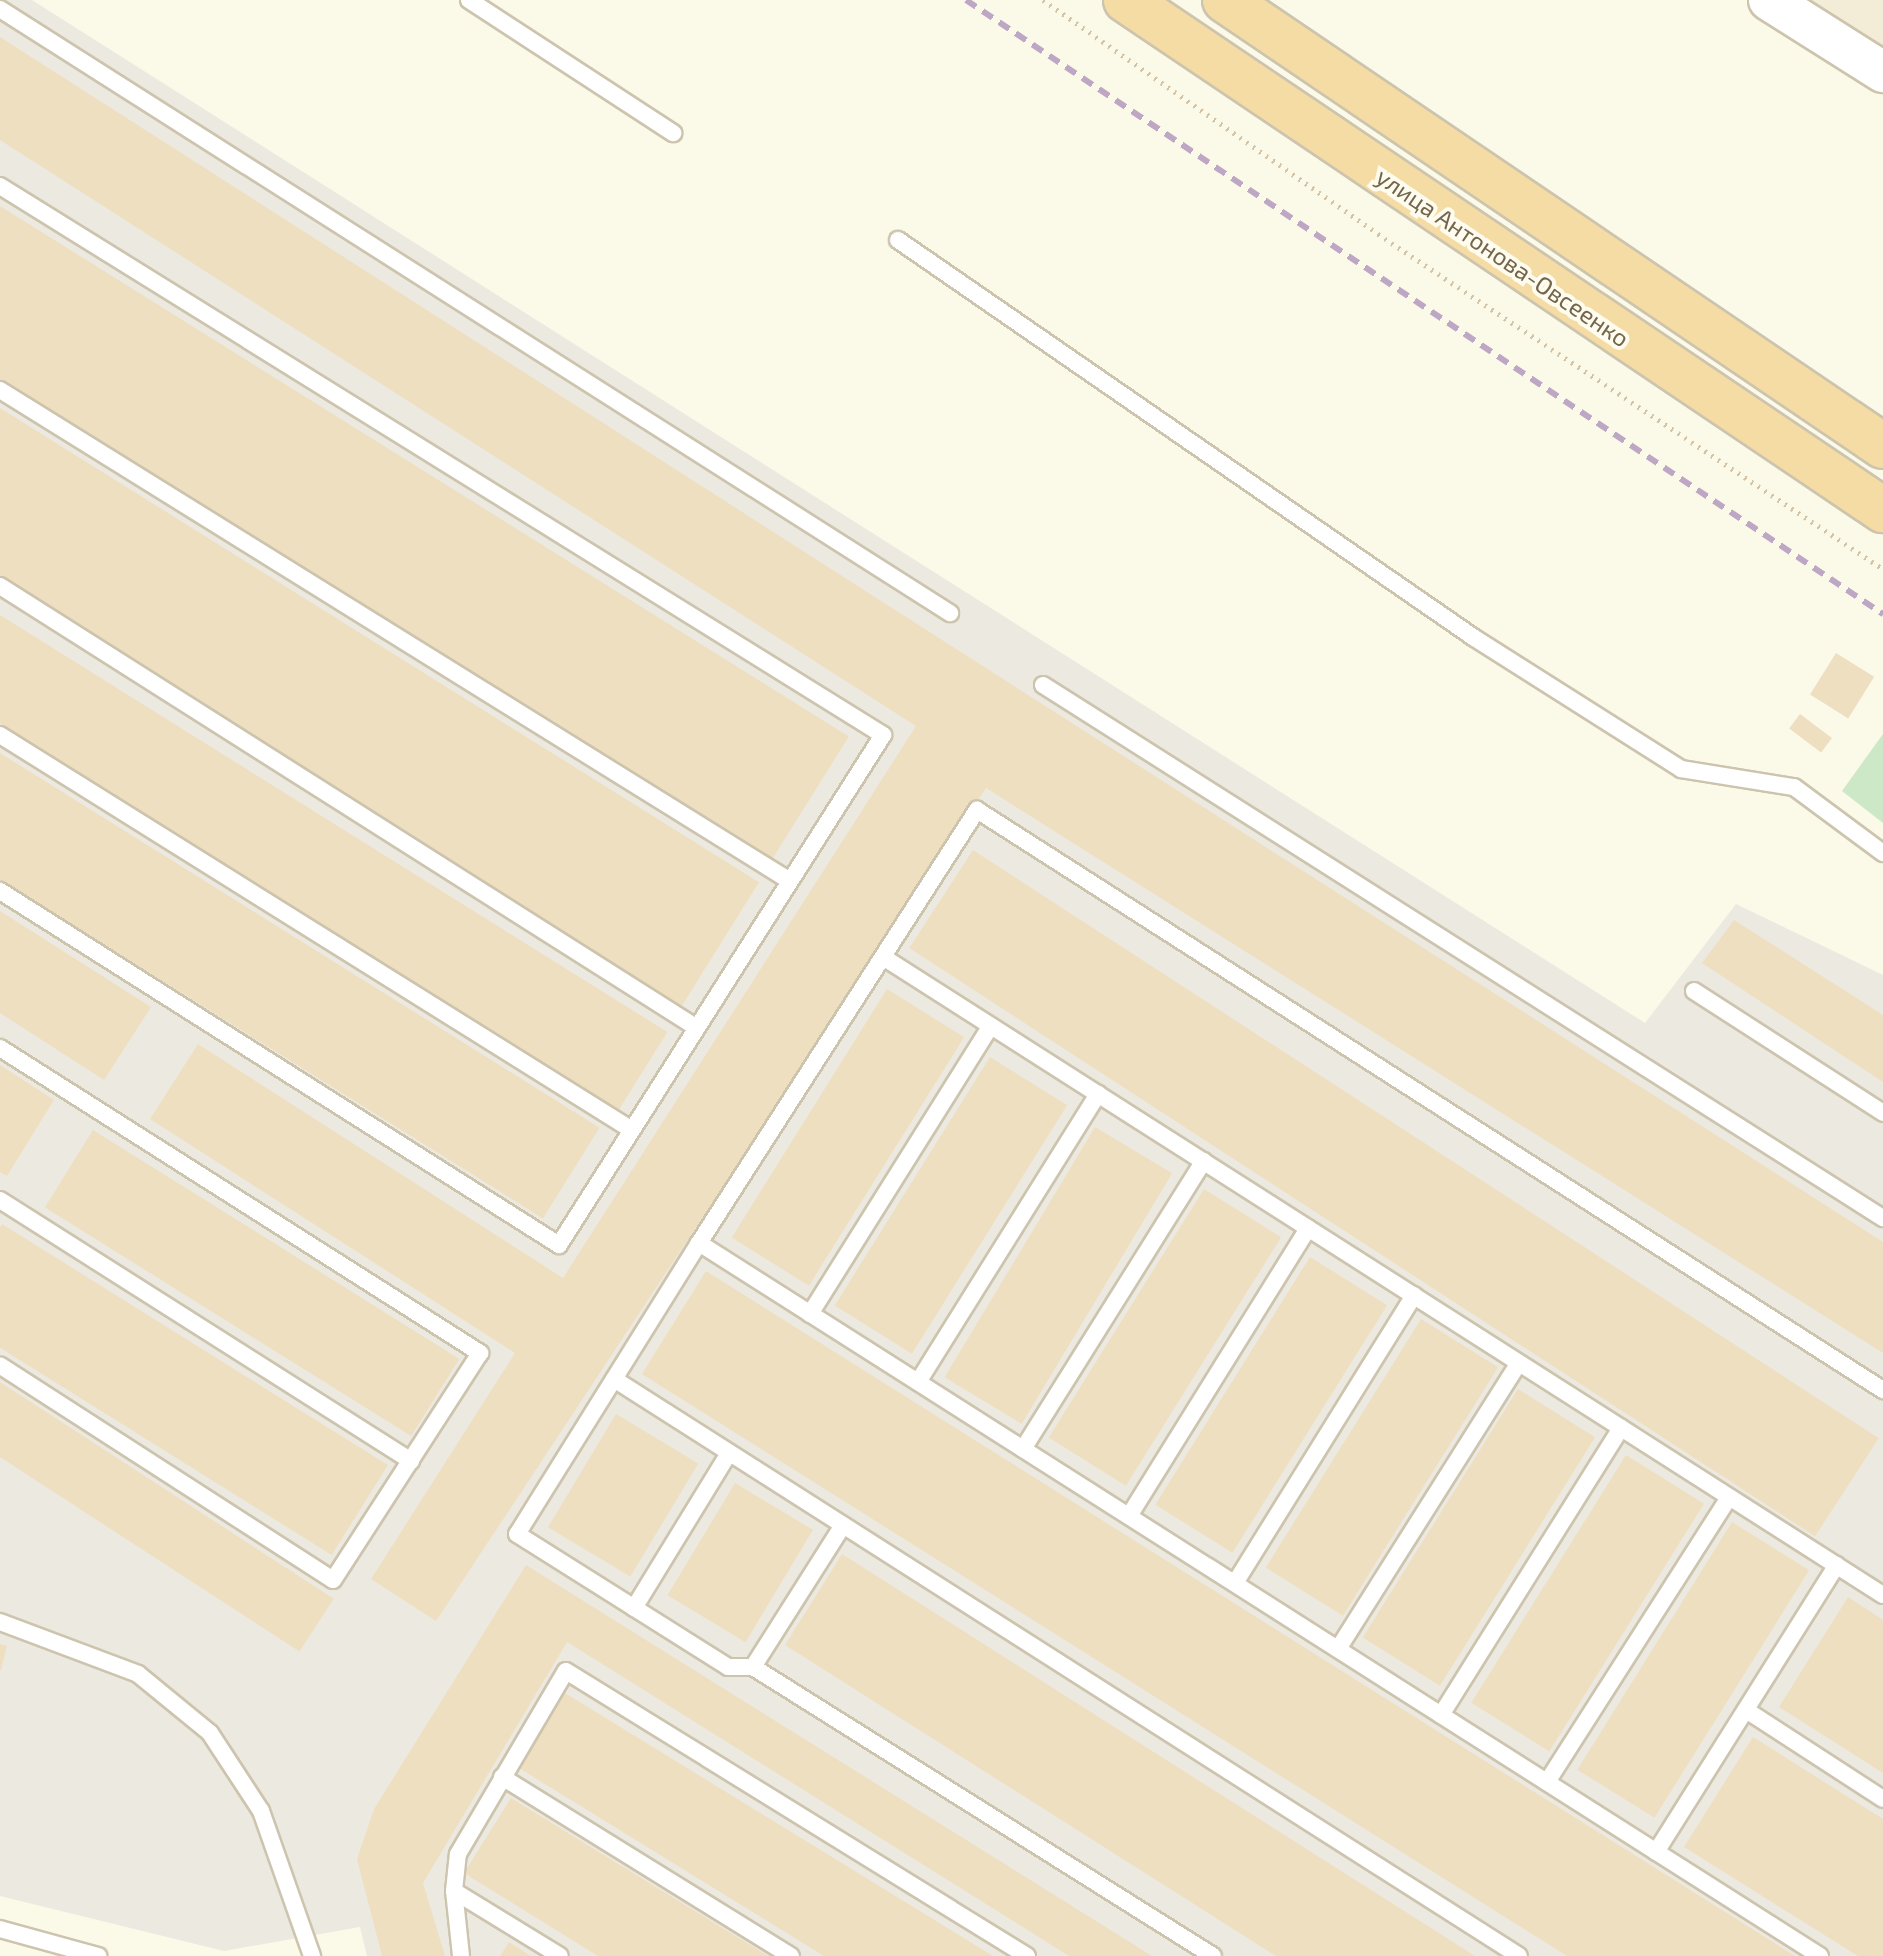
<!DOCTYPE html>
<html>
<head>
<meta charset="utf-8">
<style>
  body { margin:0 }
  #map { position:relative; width:1883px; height:1956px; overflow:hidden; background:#fbf9e8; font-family:"Exo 2",sans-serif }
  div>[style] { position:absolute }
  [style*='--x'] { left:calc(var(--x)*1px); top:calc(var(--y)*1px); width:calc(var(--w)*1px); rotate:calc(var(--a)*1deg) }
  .residential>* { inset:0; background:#f3ecd7 }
  .industrial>* { inset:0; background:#ece9e1 }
  .green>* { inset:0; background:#cce8c7 }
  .building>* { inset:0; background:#efdfc1; transform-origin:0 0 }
  .path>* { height:5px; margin-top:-2.5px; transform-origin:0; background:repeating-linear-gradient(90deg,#d4c3a4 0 2px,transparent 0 8px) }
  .roads { filter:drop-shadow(2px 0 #cdc4ae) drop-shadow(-2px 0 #cdc4ae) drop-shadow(0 2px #cdc4ae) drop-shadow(0 -2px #cdc4ae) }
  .service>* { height:16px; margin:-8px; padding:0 8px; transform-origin:8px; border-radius:8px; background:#fff }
  .tertiary>* { height:40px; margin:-20px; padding:0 20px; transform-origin:20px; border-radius:20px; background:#fff }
  .trunk>* { height:44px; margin:-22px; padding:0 22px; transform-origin:22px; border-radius:22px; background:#f4dca4 }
  .rail>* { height:6px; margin-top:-3px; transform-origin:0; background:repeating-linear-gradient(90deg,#bea6c5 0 12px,transparent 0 20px) }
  span { translate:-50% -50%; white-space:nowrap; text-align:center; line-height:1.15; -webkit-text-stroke:8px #fefcee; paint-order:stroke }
  .street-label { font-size:24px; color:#74654d }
</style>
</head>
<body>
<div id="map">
  <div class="residential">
    <i style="clip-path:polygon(1769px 0,1883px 0,1883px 72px)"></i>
  </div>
  <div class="industrial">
    <i style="clip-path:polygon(0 0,32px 0,1645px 1023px,1736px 904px,1883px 975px,1883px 1956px,367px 1956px,360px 1927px,224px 1951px,0 1896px)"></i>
  </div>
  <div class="green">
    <i style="clip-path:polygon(1883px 734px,1883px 823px,1842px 791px)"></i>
  </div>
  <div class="building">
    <i style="clip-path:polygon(0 37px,1883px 1242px,1883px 1353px,986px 788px,436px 1621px,371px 1579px,515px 1353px,150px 1119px,198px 1044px,563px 1278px,916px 726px,0 140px)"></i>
    <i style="left:0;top:206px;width:1001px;height:152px;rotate:32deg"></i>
    <i style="left:0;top:408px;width:895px;height:152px;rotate:32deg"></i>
    <i style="left:0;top:615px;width:787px;height:92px;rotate:32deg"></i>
    <i style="left:1836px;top:653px;width:45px;height:49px;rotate:32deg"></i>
    <i style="left:1800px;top:714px;width:40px;height:18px;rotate:37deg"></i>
    <i style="left:0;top:753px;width:707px;height:107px;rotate:32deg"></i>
    <i style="left:973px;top:850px;width:1080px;height:117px;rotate:33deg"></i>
    <i style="clip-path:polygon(0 911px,151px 1007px,104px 1080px,0 1013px)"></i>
    <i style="clip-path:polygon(1734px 920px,1883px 1015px,1883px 1082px,1702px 963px)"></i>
    <i style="left:887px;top:989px;width:91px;height:293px;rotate:32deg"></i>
    <i style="left:990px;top:1057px;width:91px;height:293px;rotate:32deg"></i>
    <i style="clip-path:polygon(0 1065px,54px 1100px,7px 1176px,0 1172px)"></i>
    <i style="left:1095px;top:1127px;width:90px;height:292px;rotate:31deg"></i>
    <i style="left:93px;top:1130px;width:432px;height:91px;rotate:32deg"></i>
    <i style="left:1204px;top:1189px;width:91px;height:293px;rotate:32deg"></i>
    <i style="left:2px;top:1224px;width:455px;height:106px;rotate:32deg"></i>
    <i style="left:1310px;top:1257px;width:91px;height:292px;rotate:32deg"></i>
    <i style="clip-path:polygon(706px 1271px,1795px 1956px,1567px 1956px,642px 1374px)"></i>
    <i style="left:1421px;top:1319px;width:91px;height:293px;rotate:32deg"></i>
    <i style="left:0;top:1382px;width:398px;height:63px;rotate:33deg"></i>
    <i style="left:1518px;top:1389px;width:91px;height:293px;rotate:32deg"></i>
    <i style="left:616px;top:1414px;width:96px;height:132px;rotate:31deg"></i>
    <i style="left:1626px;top:1455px;width:92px;height:292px;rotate:32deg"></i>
    <i style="left:735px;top:1483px;width:91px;height:131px;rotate:31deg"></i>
    <i style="left:1732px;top:1522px;width:91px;height:292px;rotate:32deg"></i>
    <i style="clip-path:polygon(842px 1554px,1475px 1956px,1276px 1956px,785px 1645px)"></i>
    <i style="clip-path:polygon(526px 1565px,1152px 1956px,1069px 1956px,567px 1642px,423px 1883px,445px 1956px,382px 1956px,357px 1859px,374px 1809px)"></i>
    <i style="clip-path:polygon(1848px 1597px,1883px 1620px,1883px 1773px,1779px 1707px)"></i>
    <i style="clip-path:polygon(0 1644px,7px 1646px,1px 1670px,0 1670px)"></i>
    <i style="clip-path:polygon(565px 1693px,993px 1956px,824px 1956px,519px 1768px)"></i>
    <i style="clip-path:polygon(1753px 1737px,1883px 1819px,1883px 1956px,1858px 1956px,1684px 1847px)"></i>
    <i style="clip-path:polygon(511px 1798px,768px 1956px,598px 1956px,464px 1873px)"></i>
    <i style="clip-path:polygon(509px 1942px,531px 1956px,500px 1956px)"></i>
  </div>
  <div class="path">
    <i style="--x:1043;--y:0;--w:409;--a:34.9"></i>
    <i style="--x:1378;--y:234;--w:606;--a:33.56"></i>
  </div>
  <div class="roads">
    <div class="service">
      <i style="--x:469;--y:0;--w:244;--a:33.1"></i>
      <i style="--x:0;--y:9;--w:1126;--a:32.45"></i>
      <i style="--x:0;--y:186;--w:1040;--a:31.87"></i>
      <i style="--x:883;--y:735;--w:604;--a:122.43"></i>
      <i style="--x:559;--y:1245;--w:662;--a:-147.65"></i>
      <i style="--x:898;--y:240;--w:699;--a:34.62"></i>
      <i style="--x:1473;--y:637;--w:246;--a:32.4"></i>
      <i style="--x:1681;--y:769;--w:114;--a:9.1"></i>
      <i style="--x:1794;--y:787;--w:111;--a:36.6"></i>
      <i style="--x:0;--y:390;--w:930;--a:31.86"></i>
      <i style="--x:0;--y:586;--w:825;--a:32.38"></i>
      <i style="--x:1043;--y:685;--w:995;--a:32.4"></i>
      <i style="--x:0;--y:735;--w:745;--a:32.01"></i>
      <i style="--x:883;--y:957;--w:1186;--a:32.54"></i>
      <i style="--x:1694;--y:991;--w:225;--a:32.8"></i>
      <i style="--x:0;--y:1048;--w:569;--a:32.43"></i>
      <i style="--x:480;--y:1353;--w:270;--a:122.9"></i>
      <i style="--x:333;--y:1580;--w:396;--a:-147.2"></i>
      <i style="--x:0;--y:1200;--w:487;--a:32.4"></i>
      <i style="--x:699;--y:1243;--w:343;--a:122"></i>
      <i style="--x:517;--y:1534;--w:249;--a:32.2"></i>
      <i style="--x:728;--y:1667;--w:25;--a:0"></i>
      <i style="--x:753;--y:1667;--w:166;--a:-57.6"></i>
      <i style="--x:810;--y:1314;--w:340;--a:-57.9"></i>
      <i style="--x:614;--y:1379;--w:1073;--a:32.52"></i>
      <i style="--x:918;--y:1382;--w:340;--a:-58"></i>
      <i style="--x:1023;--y:1449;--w:340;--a:-57.9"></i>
      <i style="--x:1129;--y:1516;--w:339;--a:-58.1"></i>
      <i style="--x:1235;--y:1583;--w:339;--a:-58.1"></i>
      <i style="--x:634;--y:1608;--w:182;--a:-58.5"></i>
      <i style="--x:0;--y:1622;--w:147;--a:20.6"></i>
      <i style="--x:138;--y:1674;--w:93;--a:39.3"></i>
      <i style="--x:210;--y:1733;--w:93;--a:56.8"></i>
      <i style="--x:261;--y:1811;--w:154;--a:70.6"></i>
      <i style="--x:1338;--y:1649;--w:338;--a:-57.7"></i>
      <i style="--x:753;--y:1667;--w:543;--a:32.14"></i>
      <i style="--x:1746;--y:1710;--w:163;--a:33"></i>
      <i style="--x:1441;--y:1715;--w:339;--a:-57.9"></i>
      <i style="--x:502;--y:1777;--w:340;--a:31.8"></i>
      <i style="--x:1547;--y:1782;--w:338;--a:-57.4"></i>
      <i style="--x:1656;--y:1852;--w:339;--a:-57.8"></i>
      <i style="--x:454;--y:1891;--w:124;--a:31.5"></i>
      <i style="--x:0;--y:1929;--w:102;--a:15.4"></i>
      <i style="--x:461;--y:1956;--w:65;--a:-96.1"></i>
      <i style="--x:454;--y:1891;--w:37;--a:-84"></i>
      <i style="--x:458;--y:1854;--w:212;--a:-59.5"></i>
      <i style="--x:566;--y:1671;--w:542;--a:31.73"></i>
      <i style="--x:1820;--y:1956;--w:1329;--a:-147.54"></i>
      <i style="--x:699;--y:1243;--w:515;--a:-57.3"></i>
      <i style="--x:977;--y:810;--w:1076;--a:32.63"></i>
    </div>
    <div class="tertiary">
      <i style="--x:1769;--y:0;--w:135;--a:32.3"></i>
    </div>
    <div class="trunk">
      <i style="--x:1126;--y:0;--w:913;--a:33.97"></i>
      <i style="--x:1225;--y:0;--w:795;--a:34.13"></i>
    </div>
  </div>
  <div class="rail">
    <i style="--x:966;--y:0;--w:1104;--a:33.81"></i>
  </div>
  <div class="street-label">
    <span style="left:1503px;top:257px;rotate:34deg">улица Антонова-Овсеенко</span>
  </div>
</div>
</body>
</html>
